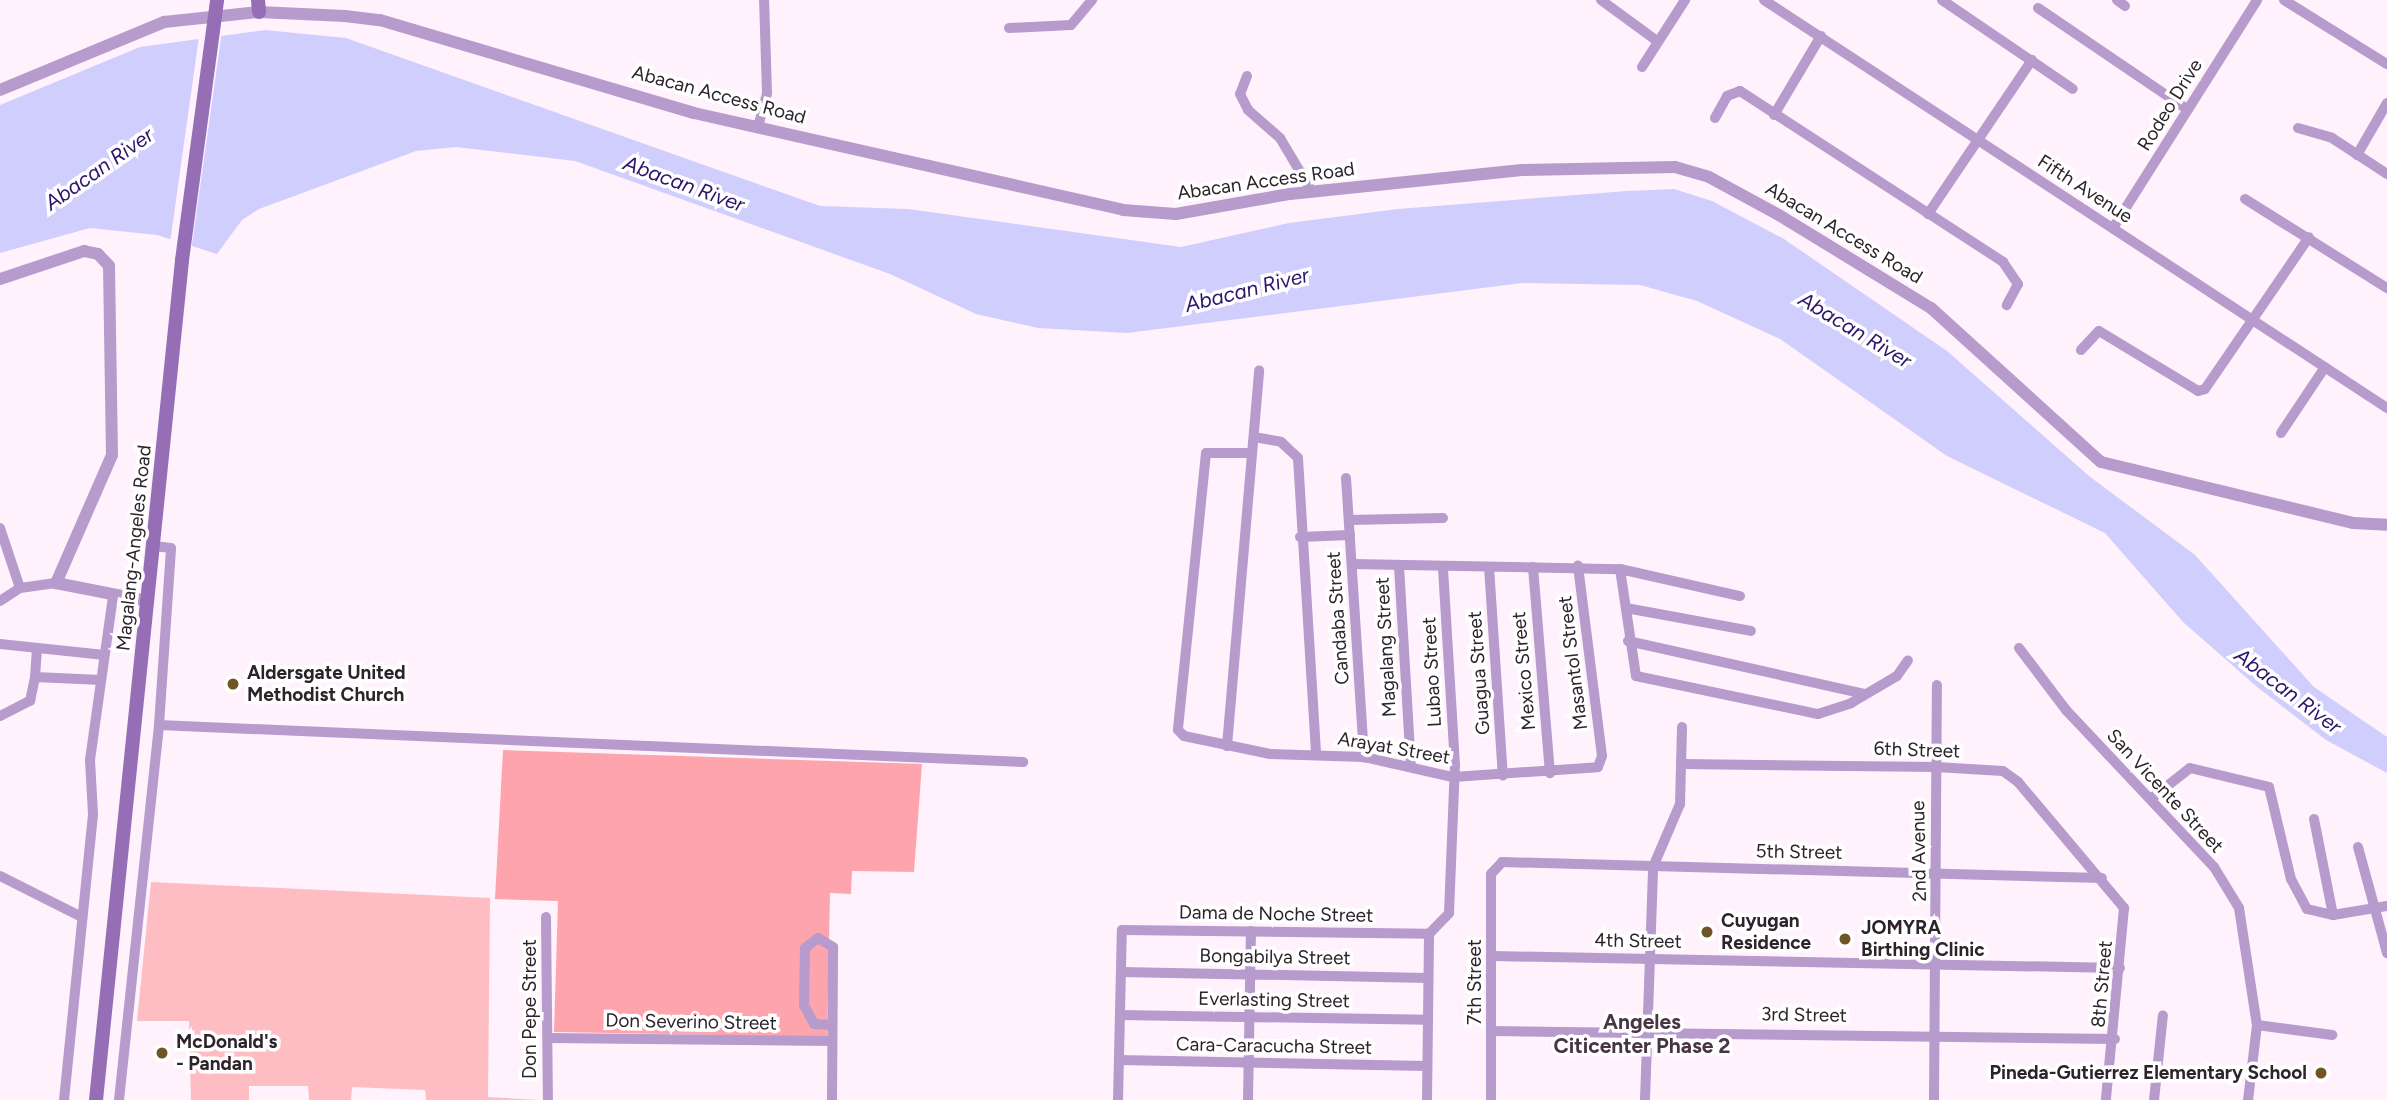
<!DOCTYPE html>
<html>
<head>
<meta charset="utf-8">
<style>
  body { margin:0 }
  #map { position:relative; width:2387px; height:1100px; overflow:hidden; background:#fff2fd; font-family:Figtree,sans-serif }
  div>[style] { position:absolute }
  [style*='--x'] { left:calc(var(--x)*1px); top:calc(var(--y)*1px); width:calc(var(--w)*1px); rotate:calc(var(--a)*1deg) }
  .green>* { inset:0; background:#febdc2 }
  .forest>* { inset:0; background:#fea4ac }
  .water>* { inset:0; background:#d0cefd }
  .pier>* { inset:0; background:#fff2fd; transform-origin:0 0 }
  .minor>* { height:10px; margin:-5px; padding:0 5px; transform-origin:5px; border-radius:5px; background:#b69bcc }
  .tertiary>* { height:12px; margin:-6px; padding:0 6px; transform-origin:6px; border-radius:6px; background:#b69bcc }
  .secondary>* { height:14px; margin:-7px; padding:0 7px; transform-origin:7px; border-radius:7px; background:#966eb6 }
  .dots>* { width:19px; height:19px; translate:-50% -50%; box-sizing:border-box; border:4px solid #fff; border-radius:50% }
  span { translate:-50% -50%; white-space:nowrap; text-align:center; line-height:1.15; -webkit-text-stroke:7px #fff; paint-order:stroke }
  .street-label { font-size:19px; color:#2c242a }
  .poi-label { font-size:19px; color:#2c242a; font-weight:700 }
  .left { translate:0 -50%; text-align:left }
  .right { translate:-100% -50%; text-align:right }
  .water-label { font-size:21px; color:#2d156b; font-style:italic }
  .neighbourhood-label { font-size:21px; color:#463544; font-weight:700 }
</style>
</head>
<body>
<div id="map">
  <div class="green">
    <i style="clip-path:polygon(151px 882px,490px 898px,488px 1097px,541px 1100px,426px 1100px,425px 1090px,352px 1087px,351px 1100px,309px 1100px,308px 1086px,249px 1086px,249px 1100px,191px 1100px,189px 1021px,137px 1021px)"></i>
  </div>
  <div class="forest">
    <i style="clip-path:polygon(503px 750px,922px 764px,914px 872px,852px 871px,851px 894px,830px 893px,827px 1037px,554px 1032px,558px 901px,495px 899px)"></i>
  </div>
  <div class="water">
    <i style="clip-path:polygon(265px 30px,346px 38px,820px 206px,908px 209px,1181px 247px,1289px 223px,1398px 209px,1627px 191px,1674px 189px,1712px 201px,1784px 239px,1947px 351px,2089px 476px,2195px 555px,2314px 687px,2387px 737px,2387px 773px,2326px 740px,2256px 686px,2183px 622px,2105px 533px,1947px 456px,1780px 339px,1697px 301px,1640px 285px,1522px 283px,1127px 333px,1038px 328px,976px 314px,890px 274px,575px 161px,456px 147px,416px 151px,259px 209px,242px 220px,217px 254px,157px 235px,90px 228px,0 253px,0 105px,140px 47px)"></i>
  </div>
  <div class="pier">
    <i style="left:222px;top:31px;width:221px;height:22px;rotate:98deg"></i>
  </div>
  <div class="minor">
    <i style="--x:1601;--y:0;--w:69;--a:36.2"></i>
    <i style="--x:1764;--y:0;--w:745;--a:33.22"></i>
    <i style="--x:1942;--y:0;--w:158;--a:34.2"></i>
    <i style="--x:2117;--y:0;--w:10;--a:37"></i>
    <i style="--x:2284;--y:0;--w:121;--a:31.9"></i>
    <i style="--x:2038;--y:8;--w:181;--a:34.2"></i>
    <i style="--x:1009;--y:28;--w:62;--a:-2.8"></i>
    <i style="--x:1071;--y:25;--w:33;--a:-50"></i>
    <i style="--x:1642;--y:67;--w:80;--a:-57.3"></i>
    <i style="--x:1247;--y:76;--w:19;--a:111"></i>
    <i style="--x:1240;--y:94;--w:18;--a:63"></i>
    <i style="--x:1248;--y:110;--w:43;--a:41.2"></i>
    <i style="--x:1280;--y:138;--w:63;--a:59.3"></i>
    <i style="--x:1774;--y:115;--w:92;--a:-59.3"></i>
    <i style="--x:1715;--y:118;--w:25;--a:-61"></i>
    <i style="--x:1727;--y:96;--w:14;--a:-21"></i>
    <i style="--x:1740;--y:91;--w:314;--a:33"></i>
    <i style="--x:2003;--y:262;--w:27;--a:56"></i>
    <i style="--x:2018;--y:284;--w:24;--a:118"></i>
    <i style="--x:758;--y:127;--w:35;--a:-75"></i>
    <i style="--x:767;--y:93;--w:93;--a:-91.8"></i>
    <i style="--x:2298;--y:128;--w:35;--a:16"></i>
    <i style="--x:2332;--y:138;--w:66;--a:33.2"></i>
    <i style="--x:2357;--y:155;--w:60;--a:-60"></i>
    <i style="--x:2245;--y:199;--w:168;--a:32.1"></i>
    <i style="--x:1928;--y:214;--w:186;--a:-56"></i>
    <i style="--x:2113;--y:228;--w:270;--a:-57.7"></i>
    <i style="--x:2081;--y:350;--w:26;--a:-47"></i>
    <i style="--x:2099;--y:331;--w:116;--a:31.2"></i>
    <i style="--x:2198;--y:391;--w:7;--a:-16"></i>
    <i style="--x:2205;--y:389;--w:184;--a:-55.6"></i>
    <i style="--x:2281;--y:433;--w:79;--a:-56.3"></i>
    <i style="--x:1254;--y:437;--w:27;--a:10"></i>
    <i style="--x:1281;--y:442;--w:23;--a:43"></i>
    <i style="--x:1298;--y:458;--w:296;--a:86.5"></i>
    <i style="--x:1252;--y:453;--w:46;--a:180"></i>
    <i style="--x:1206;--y:453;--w:278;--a:95.8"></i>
    <i style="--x:1178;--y:730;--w:8;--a:45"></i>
    <i style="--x:1184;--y:736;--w:88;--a:11.8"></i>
    <i style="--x:1270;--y:754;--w:94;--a:1.8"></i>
    <i style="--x:1364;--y:757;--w:91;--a:12.7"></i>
    <i style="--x:1453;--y:777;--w:145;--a:-3.9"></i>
    <i style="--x:1598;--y:767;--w:12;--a:-70"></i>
    <i style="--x:1602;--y:756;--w:192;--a:-97.2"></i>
    <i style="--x:1346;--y:478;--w:280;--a:86.3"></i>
    <i style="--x:1349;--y:520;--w:94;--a:-1.2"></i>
    <i style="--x:0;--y:528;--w:63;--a:71.6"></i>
    <i style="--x:1300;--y:537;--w:50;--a:-2.3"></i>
    <i style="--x:1352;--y:564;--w:268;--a:1.1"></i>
    <i style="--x:1620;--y:569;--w:123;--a:12.7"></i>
    <i style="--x:1399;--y:566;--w:201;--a:86.6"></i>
    <i style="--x:1489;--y:567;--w:209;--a:86.2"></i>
    <i style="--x:1533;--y:567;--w:207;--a:85.3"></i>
    <i style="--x:1620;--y:569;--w:108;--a:81.5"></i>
    <i style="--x:1636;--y:676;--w:186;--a:11.8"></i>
    <i style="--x:1818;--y:714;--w:35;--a:-18"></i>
    <i style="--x:1851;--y:703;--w:53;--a:-30.4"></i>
    <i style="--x:1897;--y:676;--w:19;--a:-55"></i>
    <i style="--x:0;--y:601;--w:24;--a:-33"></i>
    <i style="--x:20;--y:588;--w:36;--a:-8"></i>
    <i style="--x:1626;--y:608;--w:127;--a:10.4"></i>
    <i style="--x:1628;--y:641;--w:243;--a:12.6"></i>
    <i style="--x:0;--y:644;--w:105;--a:6"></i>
    <i style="--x:2019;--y:648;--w:78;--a:52.8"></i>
    <i style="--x:2066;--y:710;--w:216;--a:46.7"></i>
    <i style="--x:2214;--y:867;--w:48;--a:58.6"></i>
    <i style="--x:2239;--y:908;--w:118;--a:81.3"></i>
    <i style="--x:2257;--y:1025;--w:76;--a:96.8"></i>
    <i style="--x:35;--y:677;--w:29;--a:-86"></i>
    <i style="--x:0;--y:716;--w:34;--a:-27"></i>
    <i style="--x:30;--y:701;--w:25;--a:-78"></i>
    <i style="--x:35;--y:677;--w:66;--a:2.6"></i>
    <i style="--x:159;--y:725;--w:865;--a:2.45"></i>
    <i style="--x:1227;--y:746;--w:377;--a:-85.1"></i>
    <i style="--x:1683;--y:764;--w:253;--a:0.7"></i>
    <i style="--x:1936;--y:767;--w:67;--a:3.4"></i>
    <i style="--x:2003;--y:771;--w:19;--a:36"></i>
    <i style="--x:2018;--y:782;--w:165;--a:49.9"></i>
    <i style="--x:2124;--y:908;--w:193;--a:95.4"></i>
    <i style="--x:2152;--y:798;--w:48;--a:-38.3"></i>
    <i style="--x:2190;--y:768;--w:81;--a:13.5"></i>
    <i style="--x:2269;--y:787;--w:95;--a:76.6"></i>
    <i style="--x:2291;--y:879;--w:34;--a:62"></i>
    <i style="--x:2307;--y:909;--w:27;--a:13"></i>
    <i style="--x:2333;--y:915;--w:55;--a:-9.5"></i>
    <i style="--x:2314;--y:819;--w:98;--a:78.8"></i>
    <i style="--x:2358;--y:847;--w:110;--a:74.7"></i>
    <i style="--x:0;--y:876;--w:92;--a:26.6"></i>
    <i style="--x:546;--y:917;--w:183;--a:89.4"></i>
    <i style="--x:1429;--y:934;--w:29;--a:-46"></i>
    <i style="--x:1449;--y:913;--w:148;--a:-87.7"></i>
    <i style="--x:1455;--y:765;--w:199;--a:-93.5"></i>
    <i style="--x:1493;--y:956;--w:627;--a:1.1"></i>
    <i style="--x:1121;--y:972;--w:307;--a:1.1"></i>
    <i style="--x:1120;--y:1015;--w:308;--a:0.9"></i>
    <i style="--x:2257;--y:1025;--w:76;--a:7.6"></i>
    <i style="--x:1492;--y:1031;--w:623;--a:0.74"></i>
    <i style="--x:549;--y:1038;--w:283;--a:0.6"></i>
    <i style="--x:1119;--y:1060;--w:308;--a:1.1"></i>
    <i style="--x:64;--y:1100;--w:287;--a:-84.2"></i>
    <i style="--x:93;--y:814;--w:54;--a:-93.2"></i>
    <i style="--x:90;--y:760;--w:166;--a:-82"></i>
    <i style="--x:119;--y:1100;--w:377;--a:-83.9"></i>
    <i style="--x:159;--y:725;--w:177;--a:-86.1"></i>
    <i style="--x:171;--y:548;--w:17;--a:-173"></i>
    <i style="--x:832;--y:1100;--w:153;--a:-89.6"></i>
    <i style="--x:833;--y:947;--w:17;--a:-149"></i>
    <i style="--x:818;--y:938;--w:16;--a:142"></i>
    <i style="--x:805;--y:948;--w:57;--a:91"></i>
    <i style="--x:804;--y:1005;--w:21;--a:62"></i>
    <i style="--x:814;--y:1024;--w:18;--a:3"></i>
    <i style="--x:1118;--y:1100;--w:170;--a:-88.7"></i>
    <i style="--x:1122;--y:930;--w:307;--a:0.7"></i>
    <i style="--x:1248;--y:1100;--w:169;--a:-89"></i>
    <i style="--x:1427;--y:1100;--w:166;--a:-89.3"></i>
    <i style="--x:1491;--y:1100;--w:226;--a:-90"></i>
    <i style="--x:1491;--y:874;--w:16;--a:-47"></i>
    <i style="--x:1502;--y:862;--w:600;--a:1.53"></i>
    <i style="--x:1645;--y:1100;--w:233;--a:-88"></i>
    <i style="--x:1653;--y:867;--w:69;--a:-66.8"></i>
    <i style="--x:1680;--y:804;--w:77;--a:-88.5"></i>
    <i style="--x:1934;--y:1100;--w:415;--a:-89.6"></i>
    <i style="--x:2154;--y:1100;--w:85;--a:-84"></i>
  </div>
  <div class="tertiary">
    <i style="--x:0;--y:90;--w:178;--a:-22.5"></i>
    <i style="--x:164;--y:22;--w:96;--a:-6"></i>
    <i style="--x:259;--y:12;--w:86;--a:2.7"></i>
    <i style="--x:345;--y:16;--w:35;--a:7"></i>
    <i style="--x:380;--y:20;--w:327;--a:16.5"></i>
    <i style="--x:694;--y:113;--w:440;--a:12.7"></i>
    <i style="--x:1123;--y:210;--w:53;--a:4.3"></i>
    <i style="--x:1176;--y:214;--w:116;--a:-10"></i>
    <i style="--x:1290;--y:194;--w:233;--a:-5.9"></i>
    <i style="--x:1522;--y:170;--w:153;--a:-1.1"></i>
    <i style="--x:1675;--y:167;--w:35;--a:16"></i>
    <i style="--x:1709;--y:177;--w:80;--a:28.5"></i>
    <i style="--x:1779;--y:215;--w:178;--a:31.5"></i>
    <i style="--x:1931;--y:308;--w:229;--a:42.2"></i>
    <i style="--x:2101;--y:462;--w:259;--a:13.6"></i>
    <i style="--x:2353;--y:523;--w:34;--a:3"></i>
    <i style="--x:0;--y:279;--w:89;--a:-18.4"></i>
    <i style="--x:84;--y:251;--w:14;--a:12"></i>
    <i style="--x:98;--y:254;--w:16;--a:47"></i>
    <i style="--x:109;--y:266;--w:189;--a:89.1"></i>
    <i style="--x:112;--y:455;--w:140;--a:113.6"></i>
    <i style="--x:56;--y:583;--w:94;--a:11.1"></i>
  </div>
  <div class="secondary">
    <i style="--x:258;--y:0;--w:12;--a:85"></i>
    <i style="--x:96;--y:1100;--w:844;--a:-84.15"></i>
    <i style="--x:182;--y:260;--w:262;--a:-82.3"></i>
  </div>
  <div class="dots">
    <i style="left:233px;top:684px;background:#705527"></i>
    <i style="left:1707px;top:932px;background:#705527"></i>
    <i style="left:1845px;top:939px;background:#705527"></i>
    <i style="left:162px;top:1053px;background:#705527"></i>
    <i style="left:2321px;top:1073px;background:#705527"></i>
  </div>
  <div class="street-label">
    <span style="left:719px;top:95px;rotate:15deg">Abacan Access Road</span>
    <span style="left:2170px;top:105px;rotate:-58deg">Rodeo Drive</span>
    <span style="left:1266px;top:181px;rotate:-8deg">Abacan Access Road</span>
    <span style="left:2085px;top:189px;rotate:33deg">Fifth Avenue</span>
    <span style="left:1844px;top:233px;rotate:31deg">Abacan Access Road</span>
    <span style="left:134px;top:548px;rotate:-84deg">Magalang-Angeles Road</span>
    <span style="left:1338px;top:618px;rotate:-94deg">Candaba Street</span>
    <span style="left:1386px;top:647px;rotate:-93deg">Magalang Street</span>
    <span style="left:1573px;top:663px;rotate:-97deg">Masantol Street</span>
    <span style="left:1524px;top:671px;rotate:-95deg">Mexico Street</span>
    <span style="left:1432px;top:672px;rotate:-93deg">Lubao Street</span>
    <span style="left:1479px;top:673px;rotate:-94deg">Guagua Street</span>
    <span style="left:1394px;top:748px;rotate:10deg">Arayat Street</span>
    <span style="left:1917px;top:750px;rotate:2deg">6th Street</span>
    <span style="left:2165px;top:791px;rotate:47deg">San Vicente Street</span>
    <span style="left:1919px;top:851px;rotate:-91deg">2nd Avenue</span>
    <span style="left:1799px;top:852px;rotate:1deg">5th Street</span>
    <span style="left:1276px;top:914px;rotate:1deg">Dama de Noche Street</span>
    <span style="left:1638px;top:941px;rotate:1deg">4th Street</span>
    <span style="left:1275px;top:957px;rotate:1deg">Bongabilya Street</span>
    <span style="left:1475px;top:982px;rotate:-90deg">7th Street</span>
    <span style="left:2102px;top:984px;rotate:-85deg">8th Street</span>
    <span style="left:1274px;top:1000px;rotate:1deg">Everlasting Street</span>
    <span style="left:530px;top:1009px;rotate:-90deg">Don Pepe Street</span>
    <span style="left:1804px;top:1015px;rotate:1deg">3rd Street</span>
    <span style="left:691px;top:1022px;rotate:1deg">Don Severino Street</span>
    <span style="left:1274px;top:1046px;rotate:1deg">Cara-Caracucha Street</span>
  </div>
  <div class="poi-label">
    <span class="left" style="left:247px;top:684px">Aldersgate United<br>Methodist Church</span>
    <span class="left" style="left:1721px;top:932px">Cuyugan<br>Residence</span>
    <span class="left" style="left:1861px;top:939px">JOMYRA<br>Birthing Clinic</span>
    <span class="left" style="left:176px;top:1053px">McDonald's<br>- Pandan</span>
    <span class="right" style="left:2307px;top:1073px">Pineda-Gutierrez Elementary School</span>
  </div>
  <div class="water-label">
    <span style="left:99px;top:169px;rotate:-35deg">Abacan River</span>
    <span style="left:684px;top:184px;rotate:20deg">Abacan River</span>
    <span style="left:1247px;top:290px;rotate:-14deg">Abacan River</span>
    <span style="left:1855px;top:330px;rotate:31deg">Abacan River</span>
    <span style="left:2288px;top:691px;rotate:37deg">Abacan River</span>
  </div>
  <div class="neighbourhood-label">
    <span style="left:1642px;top:1034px">Angeles<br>Citicenter Phase 2</span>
  </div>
</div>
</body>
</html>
